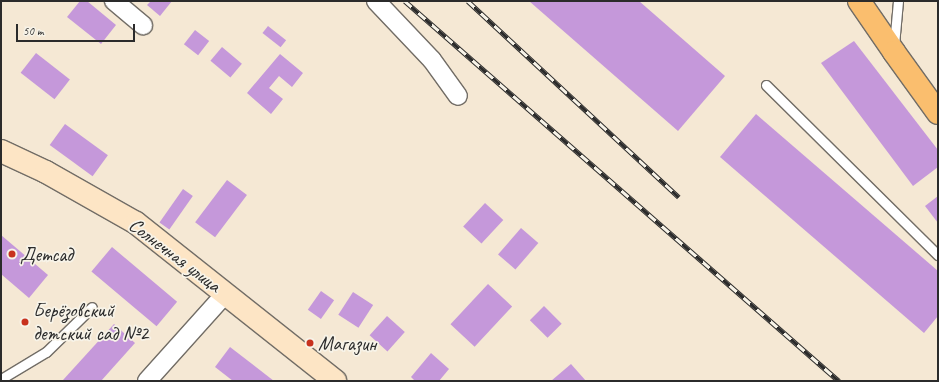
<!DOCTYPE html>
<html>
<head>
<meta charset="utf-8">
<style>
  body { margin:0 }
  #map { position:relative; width:939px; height:382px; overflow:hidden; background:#f5e8d4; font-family:Caveat,sans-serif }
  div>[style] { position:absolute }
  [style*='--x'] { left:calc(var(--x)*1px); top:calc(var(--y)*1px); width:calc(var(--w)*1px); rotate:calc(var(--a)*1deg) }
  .building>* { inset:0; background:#c598da; transform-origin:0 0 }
  .roads { filter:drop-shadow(1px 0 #726d66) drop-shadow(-1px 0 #726d66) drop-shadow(0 1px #726d66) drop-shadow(0 -1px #726d66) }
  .lane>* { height:9px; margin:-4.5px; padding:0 4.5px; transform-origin:4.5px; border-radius:4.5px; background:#fff }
  .street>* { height:18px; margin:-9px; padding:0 9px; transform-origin:9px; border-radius:9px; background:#fff }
  .secondary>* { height:22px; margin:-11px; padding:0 11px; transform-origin:11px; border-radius:11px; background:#fde5c5 }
  .highway>* { height:22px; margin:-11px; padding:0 11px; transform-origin:11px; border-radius:11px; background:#fabe6e }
  .rail>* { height:4.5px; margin-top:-2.25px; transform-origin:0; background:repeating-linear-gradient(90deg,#f7f3e8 0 9px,#2b2b2b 0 18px); box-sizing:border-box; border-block:1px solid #2b2b2b }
  .dots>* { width:11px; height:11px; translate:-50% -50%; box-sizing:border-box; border:2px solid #f7f3e8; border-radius:50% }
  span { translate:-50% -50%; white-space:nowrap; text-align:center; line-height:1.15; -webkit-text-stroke:3.5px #f7f3e8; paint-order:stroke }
  .poi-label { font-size:20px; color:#2b2b2b }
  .left { translate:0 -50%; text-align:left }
  .street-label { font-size:20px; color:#2b2b2b }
  .frame { position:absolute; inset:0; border:2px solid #2b2b2b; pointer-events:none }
  .scale { position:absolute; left:16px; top:24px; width:119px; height:18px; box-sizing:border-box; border:2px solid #2b2b2b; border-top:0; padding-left:5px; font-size:12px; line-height:14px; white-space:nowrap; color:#2b2b2b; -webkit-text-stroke:3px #f7f3e8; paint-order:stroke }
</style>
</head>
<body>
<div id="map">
  <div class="building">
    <i style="clip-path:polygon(80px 1px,87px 1px,116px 25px,101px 44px,67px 17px)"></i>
    <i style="clip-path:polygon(151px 1px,172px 1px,160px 16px,147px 5px)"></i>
    <i style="clip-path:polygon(529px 1px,639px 1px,725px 76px,678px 131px)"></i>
    <i style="left:268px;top:26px;width:23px;height:9px;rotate:38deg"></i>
    <i style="left:195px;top:30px;width:18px;height:18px;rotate:38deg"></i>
    <i style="clip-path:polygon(854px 41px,938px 150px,938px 167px,913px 186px,821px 63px)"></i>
    <i style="left:222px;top:47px;width:26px;height:18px;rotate:40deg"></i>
    <i style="left:36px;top:53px;width:43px;height:25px;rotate:38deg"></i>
    <i style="clip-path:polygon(280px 54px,303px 73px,292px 87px,279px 76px,269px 88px,283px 99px,271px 114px,247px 93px)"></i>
    <i style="clip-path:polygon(756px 114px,938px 271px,938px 316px,924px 333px,720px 157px)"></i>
    <i style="left:65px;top:124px;width:53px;height:26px;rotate:36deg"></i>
    <i style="left:227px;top:180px;width:25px;height:53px;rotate:37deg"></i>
    <i style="left:183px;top:189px;width:12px;height:41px;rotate:35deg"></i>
    <i style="clip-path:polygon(938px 196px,938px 223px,925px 206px)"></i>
    <i style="left:485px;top:203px;width:25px;height:32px;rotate:43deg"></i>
    <i style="left:521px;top:228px;width:23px;height:35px;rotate:41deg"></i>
    <i style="clip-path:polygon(1px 235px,48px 275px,29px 298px,1px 274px)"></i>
    <i style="left:112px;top:247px;width:85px;height:32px;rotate:40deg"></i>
    <i style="left:488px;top:284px;width:33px;height:55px;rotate:43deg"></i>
    <i style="left:321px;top:291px;width:16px;height:23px;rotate:35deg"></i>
    <i style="left:353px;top:292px;width:24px;height:27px;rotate:33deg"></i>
    <i style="left:544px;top:306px;width:25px;height:20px;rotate:45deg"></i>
    <i style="left:387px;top:316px;width:24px;height:26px;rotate:42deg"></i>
    <i style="clip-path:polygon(114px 324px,135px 343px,101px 381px,63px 380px)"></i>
    <i style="clip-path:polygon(230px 347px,274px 381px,233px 381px,215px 367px)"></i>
    <i style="clip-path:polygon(431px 353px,449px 369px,439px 381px,415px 381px,411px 377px)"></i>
    <i style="clip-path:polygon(571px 364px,586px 381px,551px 381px)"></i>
  </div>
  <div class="roads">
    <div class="lane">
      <i style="--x:894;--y:45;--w:44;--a:-84.8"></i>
      <i style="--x:766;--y:85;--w:242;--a:44.7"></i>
      <i style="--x:1;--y:379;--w:52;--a:-31"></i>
      <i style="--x:46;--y:352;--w:64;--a:-44.4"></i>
    </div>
    <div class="street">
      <i style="--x:114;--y:1;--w:38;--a:40"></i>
      <i style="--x:376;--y:1;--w:81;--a:46.5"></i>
      <i style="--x:432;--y:60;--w:44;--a:54.2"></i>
      <i style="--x:147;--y:381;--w:117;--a:-48.1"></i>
    </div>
    <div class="secondary">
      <i style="--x:1;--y:151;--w:50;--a:25"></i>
      <i style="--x:46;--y:172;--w:103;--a:29.5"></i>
      <i style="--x:136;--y:223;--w:254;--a:38.4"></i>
    </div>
    <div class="highway">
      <i style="--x:859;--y:1;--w:62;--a:55.5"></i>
      <i style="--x:894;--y:52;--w:75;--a:54.2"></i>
    </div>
  </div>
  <div class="rail">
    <i style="--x:405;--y:1;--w:577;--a:41.2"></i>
    <i style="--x:468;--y:1;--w:288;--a:42.9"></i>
  </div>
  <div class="dots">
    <i style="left:12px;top:254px;background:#c8321e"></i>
    <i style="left:25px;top:322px;background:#c8321e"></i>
    <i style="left:310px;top:343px;background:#c8321e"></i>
  </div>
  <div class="poi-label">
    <span class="left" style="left:20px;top:254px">Детсад</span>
    <span class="left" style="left:33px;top:322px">Берёзовский<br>детский сад №2</span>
    <span class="left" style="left:318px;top:343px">Магазин</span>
  </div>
  <div class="street-label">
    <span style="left:175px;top:255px;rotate:37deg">Солнечная улица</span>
  </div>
  <div class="frame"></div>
  <div class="scale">50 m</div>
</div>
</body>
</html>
